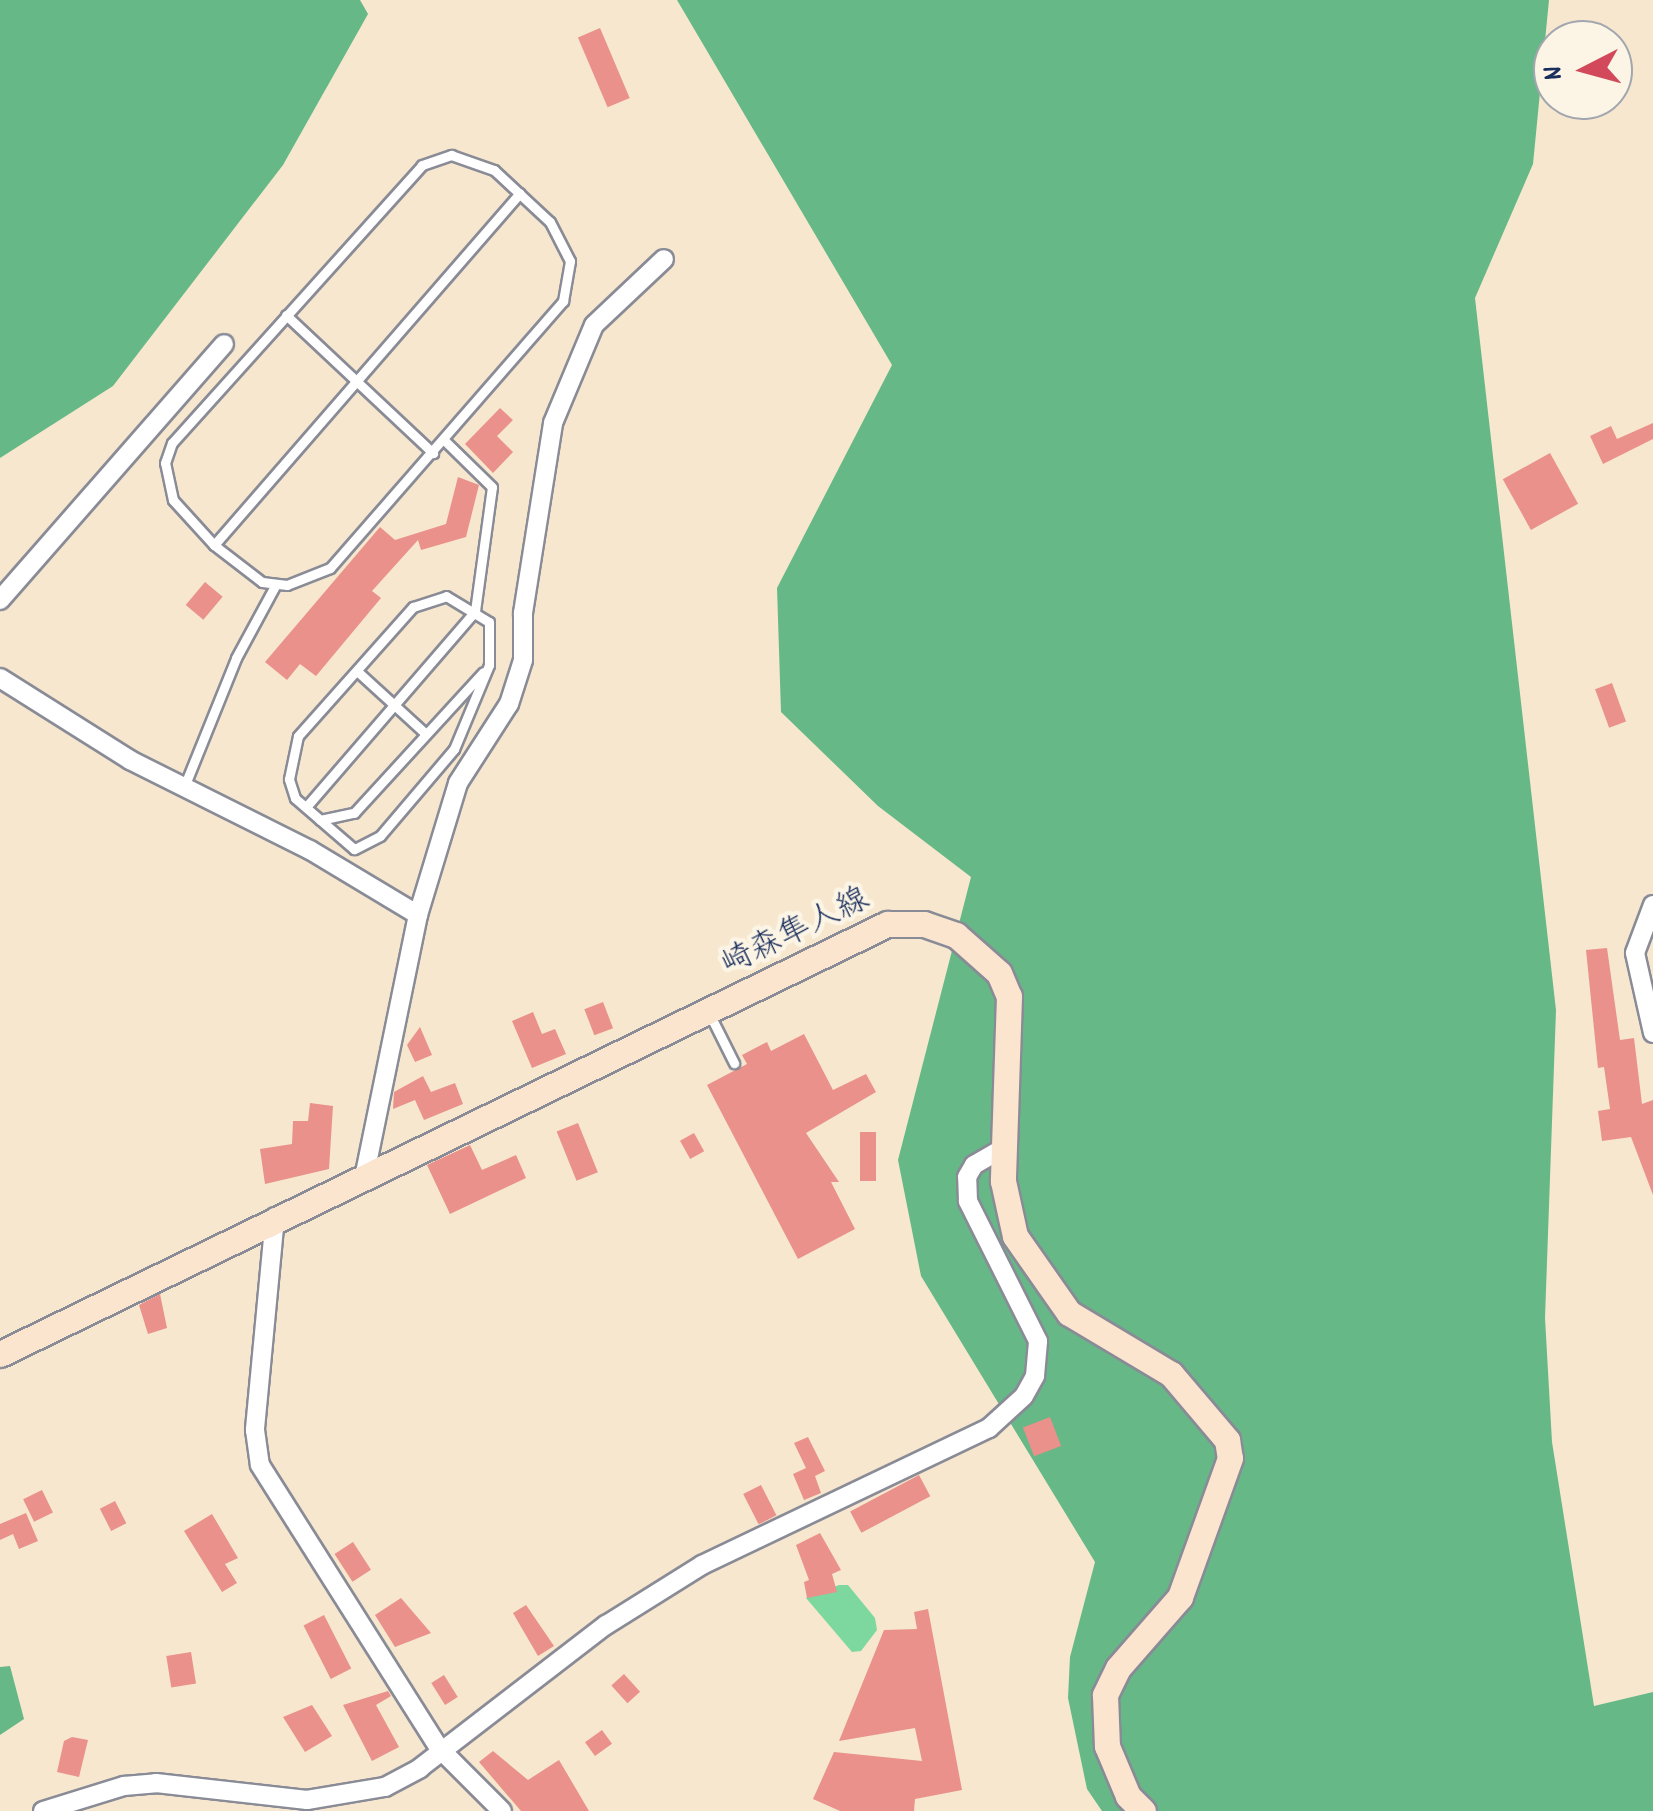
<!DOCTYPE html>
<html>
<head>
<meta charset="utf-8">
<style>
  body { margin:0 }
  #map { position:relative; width:1653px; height:1811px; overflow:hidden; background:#f7e7ce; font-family:Dekko,"Klee One",sans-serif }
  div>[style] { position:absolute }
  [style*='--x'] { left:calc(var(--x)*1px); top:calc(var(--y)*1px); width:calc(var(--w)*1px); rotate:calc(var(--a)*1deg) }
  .green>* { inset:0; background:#7dd89f }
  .forest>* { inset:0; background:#66b886 }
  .building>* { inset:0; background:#e9918a; transform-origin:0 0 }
  .roads { filter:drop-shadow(2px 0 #898b96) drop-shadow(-2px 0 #898b96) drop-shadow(0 2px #898b96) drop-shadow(0 -2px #898b96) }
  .lane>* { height:9px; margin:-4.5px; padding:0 4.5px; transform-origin:4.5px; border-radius:4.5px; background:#fff }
  .street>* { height:18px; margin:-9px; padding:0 9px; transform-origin:9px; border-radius:9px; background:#fff }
  .secondary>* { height:25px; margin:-12.5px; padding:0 12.5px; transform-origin:12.5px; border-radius:12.5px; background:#fbe5cf }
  span { translate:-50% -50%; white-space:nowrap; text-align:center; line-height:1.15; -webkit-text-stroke:9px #fcf5e5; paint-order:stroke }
  .street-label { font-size:32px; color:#1b2f5e }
  .north { position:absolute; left:1533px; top:20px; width:100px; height:100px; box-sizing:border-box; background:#fcf5e5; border:2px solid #a2a6af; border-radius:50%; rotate:264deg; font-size:28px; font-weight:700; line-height:40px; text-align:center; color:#1b2f5e }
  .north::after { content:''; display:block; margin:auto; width:35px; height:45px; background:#d1495b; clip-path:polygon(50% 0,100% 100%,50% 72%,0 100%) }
</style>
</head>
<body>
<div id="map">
  <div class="green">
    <i style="clip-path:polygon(839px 1585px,848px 1585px,875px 1618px,877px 1630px,861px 1651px,852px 1652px,806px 1598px)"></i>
  </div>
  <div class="forest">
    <i style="clip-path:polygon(0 0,360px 0,368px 14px,283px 165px,113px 386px,0 458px)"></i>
    <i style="clip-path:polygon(677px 0,1549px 0,1533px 164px,1475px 298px,1556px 1010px,1545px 1318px,1552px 1442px,1594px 1706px,1653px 1692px,1653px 1811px,1102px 1811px,1087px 1789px,1068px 1698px,1070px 1657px,1095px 1562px,921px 1276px,898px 1160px,971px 877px,878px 806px,781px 712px,777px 588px,892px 365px)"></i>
    <i style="clip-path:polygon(10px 1666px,24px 1719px,0 1735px,0 1667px)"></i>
  </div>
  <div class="building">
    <i style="left:600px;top:28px;width:76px;height:24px;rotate:67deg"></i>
    <i style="clip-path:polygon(500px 408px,513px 420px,497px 436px,513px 452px,493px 473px,465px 444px)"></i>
    <i style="clip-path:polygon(1653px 423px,1653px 439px,1603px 464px,1590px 436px,1611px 426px,1617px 439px)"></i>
    <i style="left:1550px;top:453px;width:58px;height:54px;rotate:61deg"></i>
    <i style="clip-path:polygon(458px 477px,479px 485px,466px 537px,421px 550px,418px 540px,372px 591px,381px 598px,316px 676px,300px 664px,287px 680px,265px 662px,380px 527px,395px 540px,446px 524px)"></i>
    <i style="left:205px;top:582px;width:23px;height:30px;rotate:40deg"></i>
    <i style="left:1612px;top:683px;width:41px;height:18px;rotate:70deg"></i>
    <i style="clip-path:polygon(1607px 948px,1620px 1040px,1634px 1038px,1642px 1104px,1653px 1100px,1653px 1195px,1631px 1137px,1602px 1141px,1598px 1111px,1610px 1109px,1604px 1067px,1598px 1068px,1586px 950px)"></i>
    <i style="left:603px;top:1002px;width:28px;height:20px;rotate:69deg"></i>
    <i style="clip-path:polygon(533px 1012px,542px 1034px,555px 1029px,566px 1054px,532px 1068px,512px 1021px)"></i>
    <i style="clip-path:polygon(420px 1027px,432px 1055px,415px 1062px,407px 1045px)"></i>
    <i style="clip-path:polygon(804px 1034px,833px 1090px,866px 1074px,876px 1092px,806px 1133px,839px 1182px,831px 1182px,855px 1229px,798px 1259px,707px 1085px,747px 1064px,742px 1055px,767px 1042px,771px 1051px)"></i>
    <i style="clip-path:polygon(423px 1076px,431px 1092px,455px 1083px,463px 1104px,424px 1120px,415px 1100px,393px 1109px,394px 1092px)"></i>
    <i style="clip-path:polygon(310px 1103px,333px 1106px,329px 1169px,265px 1184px,260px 1149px,292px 1144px,293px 1121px,308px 1121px)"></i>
    <i style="left:578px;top:1123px;width:53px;height:23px;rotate:68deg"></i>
    <i style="left:860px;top:1132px;width:16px;height:49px"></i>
    <i style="left:694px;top:1133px;width:21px;height:16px;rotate:61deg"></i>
    <i style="clip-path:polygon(470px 1145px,482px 1170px,516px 1155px,526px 1178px,450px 1214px,427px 1165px)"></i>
    <i style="clip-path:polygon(160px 1294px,167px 1328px,148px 1334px,139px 1305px)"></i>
    <i style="left:1050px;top:1417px;width:31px;height:29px;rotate:69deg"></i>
    <i style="clip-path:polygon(808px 1437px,825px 1471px,815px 1476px,821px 1493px,804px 1500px,793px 1474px,806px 1468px,794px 1443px)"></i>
    <i style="left:919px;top:1475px;width:24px;height:78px;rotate:62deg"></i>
    <i style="left:761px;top:1485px;width:34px;height:20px;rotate:63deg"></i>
    <i style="left:42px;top:1490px;width:25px;height:21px;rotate:64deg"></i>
    <i style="left:115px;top:1501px;width:25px;height:17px;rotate:63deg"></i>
    <i style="clip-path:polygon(26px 1513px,38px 1541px,19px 1549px,13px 1534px,0 1540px,0 1524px)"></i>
    <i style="clip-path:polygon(212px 1514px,238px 1558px,225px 1564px,237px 1583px,222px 1592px,184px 1531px)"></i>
    <i style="clip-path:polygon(820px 1533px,841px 1570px,832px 1574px,837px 1592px,807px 1598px,804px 1582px,809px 1580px,796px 1545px)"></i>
    <i style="left:353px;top:1542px;width:33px;height:22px;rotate:57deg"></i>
    <i style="clip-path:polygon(401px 1598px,431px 1633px,395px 1647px,375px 1615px)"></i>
    <i style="clip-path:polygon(526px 1605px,554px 1646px,538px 1656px,513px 1613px)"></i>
    <i style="clip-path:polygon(928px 1609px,962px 1790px,915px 1799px,914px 1811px,840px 1811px,813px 1799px,834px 1752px,922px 1761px,915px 1728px,839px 1741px,884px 1630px,917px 1629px,914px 1612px)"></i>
    <i style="left:324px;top:1615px;width:60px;height:23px;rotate:63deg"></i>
    <i style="left:191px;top:1652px;width:32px;height:25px;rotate:81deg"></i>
    <i style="left:624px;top:1674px;width:24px;height:17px;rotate:48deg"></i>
    <i style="left:444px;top:1675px;width:26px;height:15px;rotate:58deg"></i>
    <i style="clip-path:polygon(388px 1691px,391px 1696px,376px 1705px,399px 1747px,372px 1761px,343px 1705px)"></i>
    <i style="clip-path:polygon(312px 1705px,332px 1736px,305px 1752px,283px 1717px)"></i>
    <i style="left:602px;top:1730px;width:17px;height:21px;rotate:54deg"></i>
    <i style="clip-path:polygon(72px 1737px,88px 1740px,79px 1777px,57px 1772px,64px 1741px)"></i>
    <i style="clip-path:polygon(493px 1751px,528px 1780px,559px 1760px,589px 1811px,521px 1811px,479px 1762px)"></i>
  </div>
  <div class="roads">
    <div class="lane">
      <i style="--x:451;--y:155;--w:46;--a:19.2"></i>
      <i style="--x:494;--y:170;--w:76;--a:42.9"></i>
      <i style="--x:550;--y:222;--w:44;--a:62.9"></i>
      <i style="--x:570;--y:261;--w:41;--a:99.9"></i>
      <i style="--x:563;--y:301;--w:354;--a:131.1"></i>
      <i style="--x:330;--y:568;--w:46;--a:158.4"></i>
      <i style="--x:287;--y:585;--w:25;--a:-173"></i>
      <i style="--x:262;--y:582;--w:61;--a:-142.4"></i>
      <i style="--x:214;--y:545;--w:61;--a:-132.3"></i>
      <i style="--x:173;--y:500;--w:38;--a:-102"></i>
      <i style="--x:165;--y:463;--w:21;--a:-71"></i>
      <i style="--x:172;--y:443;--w:374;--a:-48"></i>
      <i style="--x:422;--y:165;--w:31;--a:-19"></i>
      <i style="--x:286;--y:315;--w:202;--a:43.2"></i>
      <i style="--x:214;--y:545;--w:466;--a:-49"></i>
      <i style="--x:446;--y:596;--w:50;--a:31.2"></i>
      <i style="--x:489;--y:622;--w:43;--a:90"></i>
      <i style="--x:489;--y:665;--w:91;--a:112.6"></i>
      <i style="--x:454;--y:749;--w:114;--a:130.4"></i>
      <i style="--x:380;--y:836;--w:29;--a:153"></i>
      <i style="--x:354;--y:849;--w:78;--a:-139.2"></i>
      <i style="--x:295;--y:798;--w:20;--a:-108"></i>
      <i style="--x:289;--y:779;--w:44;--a:-78.2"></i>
      <i style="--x:298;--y:736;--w:173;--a:-48.3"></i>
      <i style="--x:413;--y:607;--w:35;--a:-18"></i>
      <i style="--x:357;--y:671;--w:93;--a:42.4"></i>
      <i style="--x:184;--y:787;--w:139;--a:-68"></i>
      <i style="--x:236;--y:658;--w:84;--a:-61.6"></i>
      <i style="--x:306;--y:807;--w:259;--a:-49.2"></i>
      <i style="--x:475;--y:611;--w:125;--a:-82.2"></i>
      <i style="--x:492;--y:487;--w:67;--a:-135.6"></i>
      <i style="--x:320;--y:820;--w:35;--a:-12"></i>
      <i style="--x:354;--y:813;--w:191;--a:-47.5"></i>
      <i style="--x:710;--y:1015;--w:54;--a:63.4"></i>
    </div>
    <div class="street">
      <i style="--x:0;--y:600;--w:340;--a:-48.8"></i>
      <i style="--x:0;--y:678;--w:154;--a:32.2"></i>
      <i style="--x:130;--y:760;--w:201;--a:26.6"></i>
      <i style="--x:310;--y:850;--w:126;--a:31"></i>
      <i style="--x:1653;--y:905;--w:51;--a:110.6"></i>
      <i style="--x:1635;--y:953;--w:82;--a:77.3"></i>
      <i style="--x:364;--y:1178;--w:268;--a:-78.4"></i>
      <i style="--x:418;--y:915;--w:138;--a:-73.1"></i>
      <i style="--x:458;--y:783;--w:94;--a:-57.2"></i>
      <i style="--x:509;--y:704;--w:46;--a:-72.3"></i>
      <i style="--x:523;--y:660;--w:47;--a:-90"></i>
      <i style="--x:523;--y:613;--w:192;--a:-81"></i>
      <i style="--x:553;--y:423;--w:106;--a:-67.3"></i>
      <i style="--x:594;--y:325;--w:96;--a:-43.3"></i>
      <i style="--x:275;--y:1217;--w:214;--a:95.4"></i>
      <i style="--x:255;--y:1430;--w:35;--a:82"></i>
      <i style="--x:260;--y:1465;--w:335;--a:57.7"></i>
      <i style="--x:439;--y:1748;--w:89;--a:45"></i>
      <i style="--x:43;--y:1811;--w:85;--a:-17.2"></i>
      <i style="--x:124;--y:1786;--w:32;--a:-5"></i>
      <i style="--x:156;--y:1783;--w:152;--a:6.4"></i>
      <i style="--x:307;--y:1800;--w:79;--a:-9.5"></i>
      <i style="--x:385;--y:1787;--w:40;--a:-28"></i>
      <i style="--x:420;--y:1768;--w:235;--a:-37.6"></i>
      <i style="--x:606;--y:1625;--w:113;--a:-32"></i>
      <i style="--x:702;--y:1565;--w:318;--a:-25.5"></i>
      <i style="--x:989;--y:1428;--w:47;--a:-42.4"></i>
      <i style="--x:1024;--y:1396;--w:23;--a:-61"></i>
      <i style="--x:1035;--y:1376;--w:35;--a:-85"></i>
      <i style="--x:1038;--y:1341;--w:157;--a:-116.6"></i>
      <i style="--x:968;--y:1201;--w:24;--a:-92"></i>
      <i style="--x:967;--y:1177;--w:14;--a:-60"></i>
      <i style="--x:974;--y:1165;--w:38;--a:-30"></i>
    </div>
    <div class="secondary">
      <i style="--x:0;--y:1354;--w:986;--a:-25.86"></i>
      <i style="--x:887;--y:924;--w:37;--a:0"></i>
      <i style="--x:924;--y:924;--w:34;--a:19"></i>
      <i style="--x:956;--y:935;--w:57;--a:41.5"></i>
      <i style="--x:999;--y:973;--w:25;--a:67"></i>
      <i style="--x:1009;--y:996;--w:185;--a:91.9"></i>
      <i style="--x:1003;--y:1181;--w:56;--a:77.7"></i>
      <i style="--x:1015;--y:1236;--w:94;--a:55"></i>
      <i style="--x:1069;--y:1313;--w:119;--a:30.9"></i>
      <i style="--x:1171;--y:1374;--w:87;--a:49.7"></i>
      <i style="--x:1227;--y:1440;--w:18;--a:81"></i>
      <i style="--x:1230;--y:1458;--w:148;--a:109.8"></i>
      <i style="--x:1180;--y:1597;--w:94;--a:131.1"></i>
      <i style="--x:1118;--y:1668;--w:30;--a:116"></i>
      <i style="--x:1105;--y:1695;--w:51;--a:87.8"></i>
      <i style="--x:1107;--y:1746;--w:54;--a:67.2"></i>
      <i style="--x:1128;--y:1796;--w:21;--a:45"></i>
    </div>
  </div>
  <div class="street-label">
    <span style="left:796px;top:934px;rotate:-26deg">崎森隼人線</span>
  </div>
  <div class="north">N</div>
</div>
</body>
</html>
